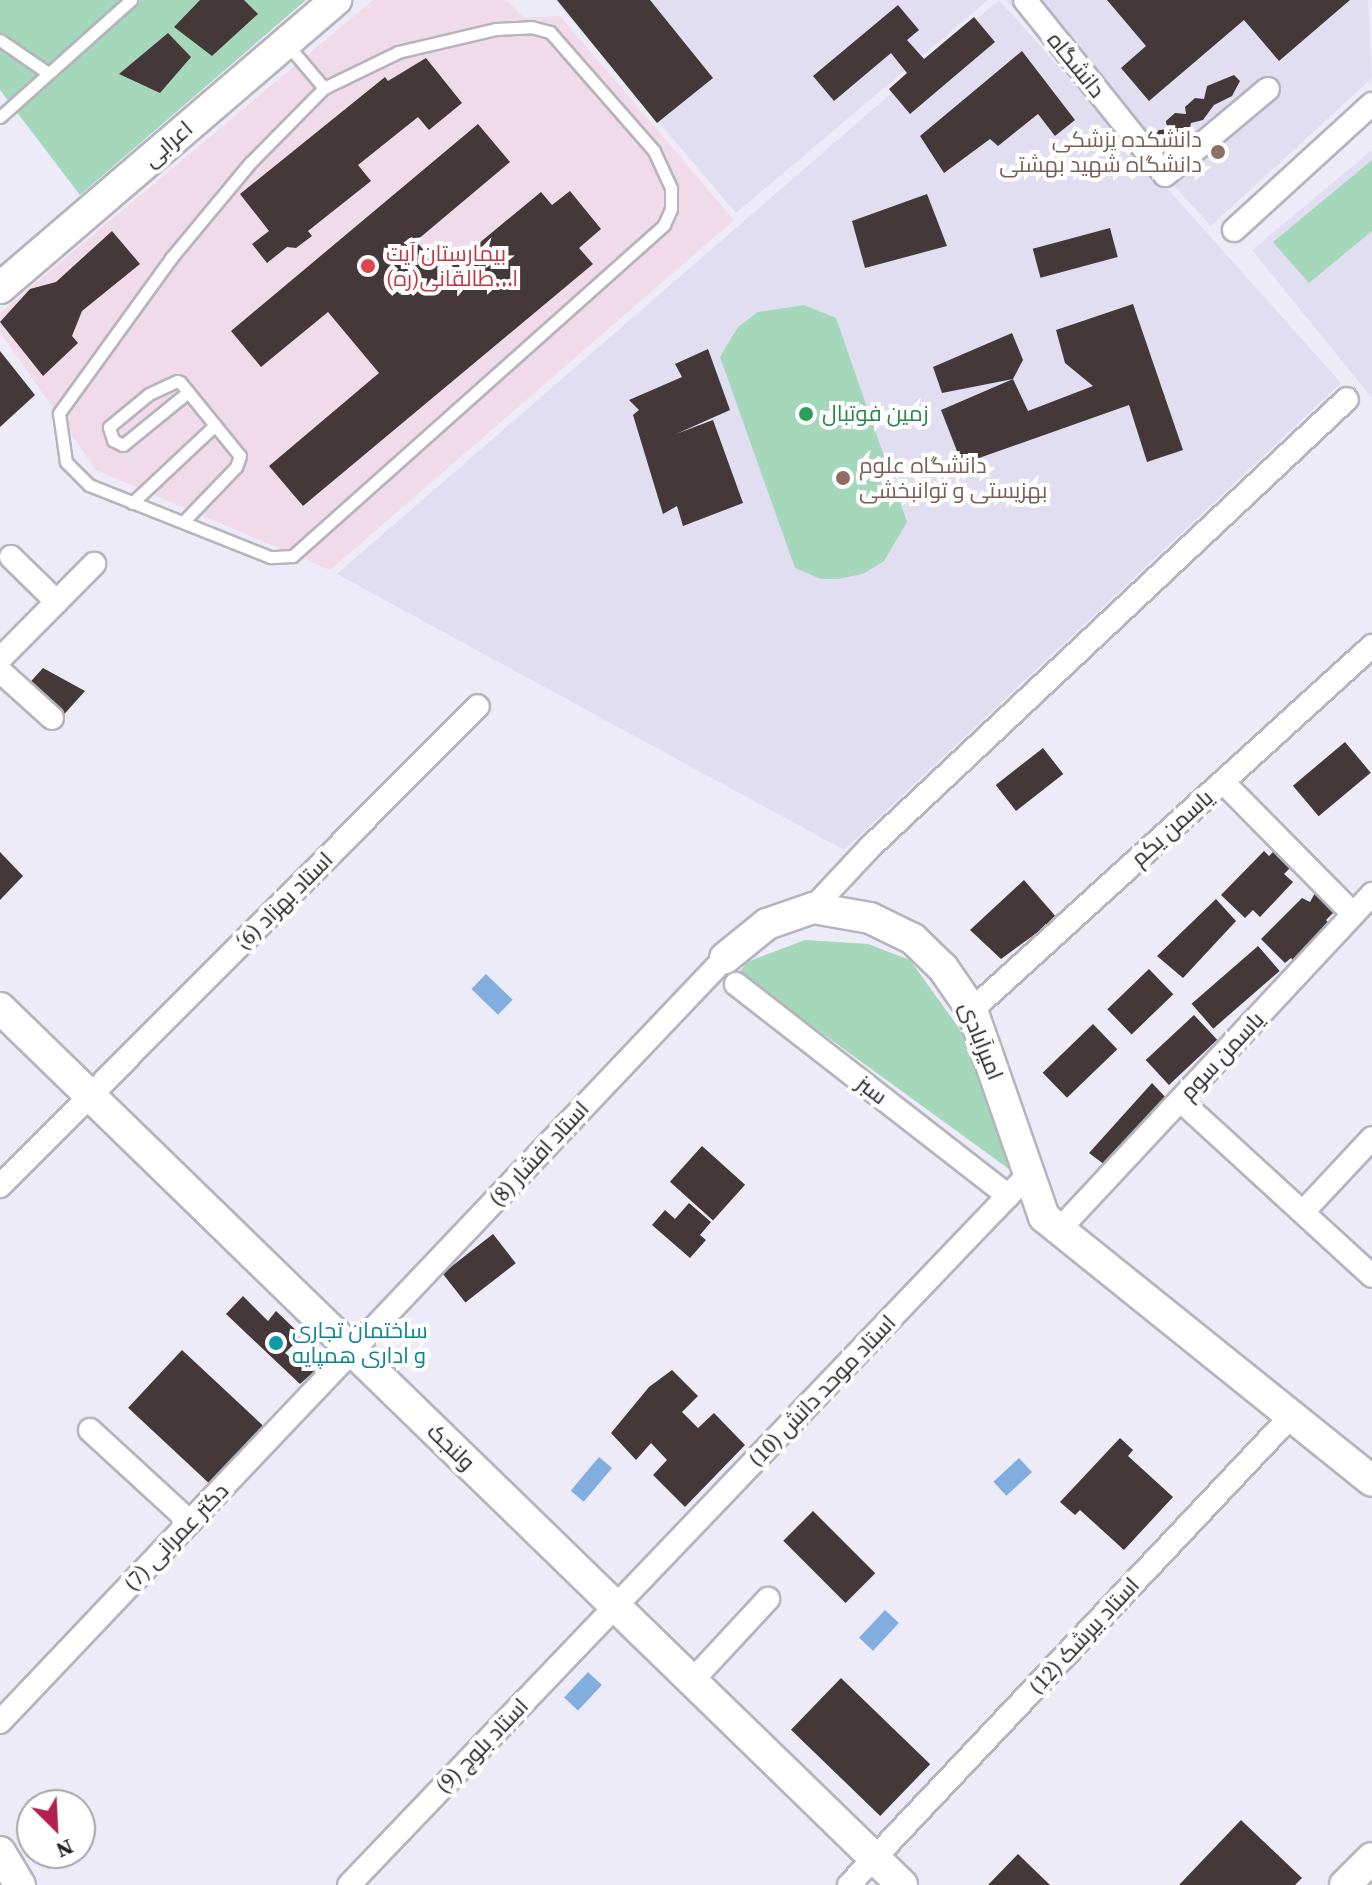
<!DOCTYPE html>
<html>
<head>
<meta charset="utf-8">
<style>
  body { margin:0 }
  #map { position:relative; width:1372px; height:1885px; overflow:hidden; background:#ecebf7; font-family:"Source Serif 4",Cairo,serif }
  div>[style] { position:absolute }
  [style*='--x'] { left:calc(var(--x)*1px); top:calc(var(--y)*1px); width:calc(var(--w)*1px); rotate:calc(var(--a)*1deg) }
  .built>* { inset:0; background:#e1def1 }
  .medical>* { inset:0; background:#f1dbe9 }
  .green>* { inset:0; background:#a5d7ba }
  .water>* { inset:0; background:#81aede; transform-origin:0 0 }
  .building>* { inset:0; background:#443938; transform-origin:0 0 }
  .roads { filter:drop-shadow(2px 0 #b5b4bf) drop-shadow(-2px 0 #b5b4bf) drop-shadow(0 2px #b5b4bf) drop-shadow(0 -2px #b5b4bf) }
  .lane>* { height:11px; margin:-5.5px; padding:0 5.5px; transform-origin:5.5px; border-radius:5.5px; background:#fff }
  .street>* { height:22px; margin:-11px; padding:0 11px; transform-origin:11px; border-radius:11px; background:#fff }
  .secondary>* { height:30px; margin:-15px; padding:0 15px; transform-origin:15px; border-radius:15px; background:#fff }
  .dots>* { width:22px; height:22px; translate:-50% -50%; box-sizing:border-box; border:4px solid #fff; border-radius:50% }
  span { translate:-50% -50%; white-space:nowrap; text-align:center; line-height:1.15; -webkit-text-stroke:8px #fff; paint-order:stroke }
  .street-label { font-size:22px; color:#212125 }
  .education-label { font-size:22px; color:#785e54 }
  .right { translate:-100% -50%; text-align:right }
  .left { translate:0 -50%; text-align:left }
  .health-label { font-size:22px; color:#be3a42 }
  .leisure-label { font-size:22px; color:#27864d }
  .culture-label { font-size:22px; color:#0d838f }
  .north { position:absolute; left:16px; top:1789px; width:80px; height:80px; box-sizing:border-box; background:#fff; border:2px solid #a6a6a8; border-radius:50%; rotate:156deg; font-size:22px; font-weight:700; line-height:32px; text-align:center; color:#212125 }
  .north::after { content:''; display:block; margin:auto; width:28px; height:36px; background:#b12050; clip-path:polygon(50% 0,100% 100%,50% 72%,0 100%) }
</style>
</head>
<body>
<div id="map">
  <div class="built">
    <i style="clip-path:polygon(555px 0,988px 0,736px 213px)"></i>
    <i style="clip-path:polygon(999px 0,1341px 383px,844px 850px,337px 574px)"></i>
    <i style="clip-path:polygon(1006px 0,1368px 0,1372px 78px,1211px 226px)"></i>
    <i style="clip-path:polygon(1372px 150px,1372px 398px,1252px 250px)"></i>
  </div>
  <div class="medical">
    <i style="clip-path:polygon(373px 0,506px 0,525px 18px,560px 16px,734px 220px,330px 570px,96px 470px,0 332px,0 313px)"></i>
  </div>
  <div class="green">
    <i style="clip-path:polygon(0 0,306px 0,80px 195px,0 90px)"></i>
    <i style="clip-path:polygon(1372px 160px,1372px 231px,1309px 283px,1273px 242px)"></i>
    <i style="clip-path:polygon(804px 305px,836px 318px,907px 522px,884px 561px,863px 574px,838px 579px,821px 579px,795px 568px,720px 357px,738px 327px,758px 312px)"></i>
    <i style="clip-path:polygon(805px 940px,868px 944px,910px 960px,969px 1042px,1009px 1169px,739px 973px,747px 962px)"></i>
  </div>
  <div class="water">
    <i style="left:486px;top:974px;width:37px;height:21px;rotate:44deg"></i>
    <i style="left:599px;top:1457px;width:17px;height:44px;rotate:40deg"></i>
    <i style="left:1019px;top:1458px;width:19px;height:35px;rotate:47deg"></i>
    <i style="left:885px;top:1610px;width:19px;height:38px;rotate:43deg"></i>
    <i style="left:588px;top:1672px;width:19px;height:35px;rotate:43deg"></i>
  </div>
  <div class="building">
    <i style="clip-path:polygon(200px 0,244px 0,258px 14px,212px 56px,174px 27px)"></i>
    <i style="clip-path:polygon(557px 0,650px 0,713px 78px,657px 123px)"></i>
    <i style="clip-path:polygon(1107px 0,1350px 0,1279px 61px,1244px 20px,1149px 101px,1121px 68px,1146px 46px)"></i>
    <i style="clip-path:polygon(898px 5px,919px 30px,907px 40px,924px 59px,974px 17px,995px 42px,910px 114px,889px 89px,907px 73px,891px 53px,834px 101px,813px 76px)"></i>
    <i style="clip-path:polygon(168px 33px,191px 57px,160px 93px,119px 74px)"></i>
    <i style="clip-path:polygon(1022px 51px,1075px 120px,1055px 136px,1038px 114px,998px 146px,990px 139px,944px 173px,920px 136px)"></i>
    <i style="clip-path:polygon(426px 58px,462px 103px,429px 130px,418px 117px,358px 165px,371px 181px,308px 231px,312px 236px,296px 248px,287px 247px,267px 263px,252px 244px,269px 231px,240px 194px,385px 77px,388px 81px)"></i>
    <i style="clip-path:polygon(1234px 75px,1240px 81px,1232px 96px,1214px 105px,1203px 120px,1191px 123px,1189px 132px,1172px 139px,1166px 148px,1154px 131px,1167px 129px,1166px 121px,1175px 113px,1186px 114px,1185px 107px,1195px 98px,1204px 99px,1207px 86px)"></i>
    <i style="clip-path:polygon(478px 124px,510px 162px,416px 241px,443px 273px,541px 192px,552px 205px,570px 191px,601px 229px,579px 248px,593px 264px,303px 506px,269px 466px,379px 373px,328px 312px,261px 367px,231px 331px)"></i>
    <i style="clip-path:polygon(927px 194px,947px 246px,865px 268px,852px 221px)"></i>
    <i style="left:1110px;top:228px;width:30px;height:80px;rotate:75deg"></i>
    <i style="clip-path:polygon(112px 231px,140px 264px,82px 311px,72px 336px,78px 343px,43px 376px,0 322px,30px 289px,56px 282px)"></i>
    <i style="clip-path:polygon(1133px 304px,1183px 450px,1147px 462px,1129px 405px,962px 464px,941px 410px,1013px 379px,1028px 411px,1093px 386px,1065px 363px,1056px 330px)"></i>
    <i style="clip-path:polygon(1012px 333px,1023px 360px,1013px 379px,942px 393px,933px 367px)"></i>
    <i style="clip-path:polygon(708px 349px,730px 410px,676px 434px,713px 420px,743px 503px,683px 526px,677px 506px,663px 514px,633px 415px,639px 410px,629px 400px,682px 377px,675px 364px)"></i>
    <i style="clip-path:polygon(0 351px,35px 395px,0 427px)"></i>
    <i style="clip-path:polygon(43px 668px,85px 691px,59px 720px,24px 689px)"></i>
    <i style="left:1345px;top:742px;width:40px;height:68px;rotate:50deg"></i>
    <i style="left:1043px;top:748px;width:33px;height:60px;rotate:52deg"></i>
    <i style="clip-path:polygon(1281px 844px,1298px 860px,1284px 874px,1293px 882px,1260px 917px,1253px 910px,1245px 918px,1221px 895px,1264px 851px,1269px 856px)"></i>
    <i style="clip-path:polygon(0 852px,23px 876px,0 900px)"></i>
    <i style="clip-path:polygon(1024px 880px,1057px 918px,1001px 959px,970px 930px)"></i>
    <i style="clip-path:polygon(1320px 884px,1341px 905px,1326px 920px,1334px 929px,1317px 946px,1312px 941px,1314px 948px,1297px 964px,1291px 958px,1285px 963px,1261px 939px,1302px 898px,1310px 902px)"></i>
    <i style="clip-path:polygon(1216px 899px,1236px 921px,1183px 978px,1157px 956px)"></i>
    <i style="left:1258px;top:946px;width:33px;height:88px;rotate:49deg"></i>
    <i style="left:1149px;top:969px;width:35px;height:58px;rotate:46deg"></i>
    <i style="left:1194px;top:1015px;width:34px;height:66px;rotate:47deg"></i>
    <i style="left:1093px;top:1024px;width:35px;height:70px;rotate:46deg"></i>
    <i style="clip-path:polygon(1152px 1083px,1168px 1100px,1105px 1165px,1089px 1153px)"></i>
    <i style="left:702px;top:1146px;width:58px;height:48px;rotate:42deg"></i>
    <i style="clip-path:polygon(689px 1203px,711px 1222px,700px 1235px,706px 1240px,690px 1258px,652px 1225px,665px 1210px,675px 1219px)"></i>
    <i style="left:493px;top:1234px;width:37px;height:64px;rotate:52deg"></i>
    <i style="clip-path:polygon(243px 1296px,268px 1321px,276px 1311px,302px 1336px,285px 1353px,291px 1358px,299px 1350px,318px 1368px,300px 1384px,226px 1314px)"></i>
    <i style="left:182px;top:1350px;width:115px;height:79px;rotate:43deg"></i>
    <i style="clip-path:polygon(672px 1370px,698px 1396px,682px 1412px,698px 1428px,714px 1413px,745px 1445px,685px 1507px,653px 1475px,667px 1460px,651px 1443px,636px 1460px,611px 1433px,649px 1387px)"></i>
    <i style="clip-path:polygon(1120px 1438px,1133px 1450px,1128px 1456px,1173px 1497px,1124px 1550px,1080px 1510px,1075px 1515px,1060px 1502px)"></i>
    <i style="left:813px;top:1511px;width:88px;height:42px;rotate:45deg"></i>
    <i style="left:841px;top:1678px;width:124px;height:72px;rotate:44deg"></i>
    <i style="clip-path:polygon(1241px 1820px,1302px 1878px,1295px 1885px,1179px 1885px)"></i>
    <i style="clip-path:polygon(1018px 1854px,1050px 1885px,988px 1885px)"></i>
  </div>
  <div class="roads">
    <div class="lane">
      <i style="--x:531;--y:27;--w:20;--a:15"></i>
      <i style="--x:550;--y:32;--w:158;--a:48.8"></i>
      <i style="--x:654;--y:151;--w:41;--a:65.3"></i>
      <i style="--x:671;--y:188;--w:21;--a:90"></i>
      <i style="--x:671;--y:209;--w:17;--a:114"></i>
      <i style="--x:664;--y:225;--w:498;--a:138.3"></i>
      <i style="--x:292;--y:556;--w:22;--a:177"></i>
      <i style="--x:270;--y:557;--w:195;--a:-158.3"></i>
      <i style="--x:89;--y:485;--w:33;--a:-135"></i>
      <i style="--x:66;--y:462;--w:49;--a:-98.1"></i>
      <i style="--x:59;--y:413;--w:191;--a:-54.1"></i>
      <i style="--x:171;--y:258;--w:124;--a:-50.3"></i>
      <i style="--x:250;--y:163;--w:105;--a:-45.4"></i>
      <i style="--x:324;--y:88;--w:82;--a:-25.9"></i>
      <i style="--x:398;--y:52;--w:101;--a:-13.2"></i>
      <i style="--x:496;--y:29;--w:35;--a:-3"></i>
      <i style="--x:0;--y:40;--w:58;--a:34.5"></i>
      <i style="--x:286;--y:43;--w:59;--a:49.8"></i>
      <i style="--x:0;--y:117;--w:176;--a:-41.8"></i>
      <i style="--x:132;--y:503;--w:114;--a:-43.2"></i>
      <i style="--x:183;--y:522;--w:76;--a:-46.1"></i>
      <i style="--x:236;--y:467;--w:12;--a:-70"></i>
      <i style="--x:240;--y:456;--w:95;--a:-129"></i>
      <i style="--x:180;--y:382;--w:3;--a:-162"></i>
      <i style="--x:177;--y:381;--w:31;--a:155"></i>
      <i style="--x:149;--y:394;--w:52;--a:140.5"></i>
      <i style="--x:109;--y:427;--w:14;--a:73"></i>
      <i style="--x:113;--y:440;--w:11;--a:27"></i>
      <i style="--x:123;--y:445;--w:84;--a:-39.2"></i>
    </div>
    <div class="street">
      <i style="--x:1025;--y:0;--w:224;--a:51.3"></i>
      <i style="--x:1165;--y:175;--w:134;--a:-39.9"></i>
      <i style="--x:1234;--y:230;--w:187;--a:-42.4"></i>
      <i style="--x:11;--y:557;--w:64;--a:44.4"></i>
      <i style="--x:0;--y:659;--w:134;--a:-45.3"></i>
      <i style="--x:0;--y:671;--w:70;--a:42.1"></i>
      <i style="--x:1223;--y:782;--w:185;--a:45.4"></i>
      <i style="--x:813;--y:908;--w:83;--a:-46.9"></i>
      <i style="--x:870;--y:847;--w:654;--a:-43.2"></i>
      <i style="--x:736;--y:984;--w:345;--a:37.9"></i>
      <i style="--x:972;--y:1010;--w:541;--a:-42.3"></i>
      <i style="--x:1181;--y:1101;--w:259;--a:42.5"></i>
      <i style="--x:0;--y:1186;--w:677;--a:-45.12"></i>
      <i style="--x:1303;--y:1212;--w:101;--a:-47"></i>
      <i style="--x:1071;--y:1217;--w:442;--a:-47"></i>
      <i style="--x:90;--y:1430;--w:136;--a:42.6"></i>
      <i style="--x:692;--y:1681;--w:112;--a:-47.2"></i>
      <i style="--x:0;--y:1722;--w:1053;--a:-46.5"></i>
      <i style="--x:349;--y:1885;--w:982;--a:-46.28"></i>
      <i style="--x:849;--y:1885;--w:647;--a:-46.69"></i>
    </div>
    <div class="secondary">
      <i style="--x:0;--y:288;--w:443;--a:-40.6"></i>
      <i style="--x:725;--y:958;--w:54;--a:-39"></i>
      <i style="--x:767;--y:924;--w:49;--a:-19.2"></i>
      <i style="--x:813;--y:908;--w:58;--a:10"></i>
      <i style="--x:870;--y:918;--w:48;--a:26"></i>
      <i style="--x:913;--y:939;--w:42;--a:44"></i>
      <i style="--x:943;--y:968;--w:51;--a:55.4"></i>
      <i style="--x:972;--y:1010;--w:219;--a:70.8"></i>
      <i style="--x:1044;--y:1217;--w:421;--a:38.8"></i>
      <i style="--x:0;--y:1008;--w:1258;--a:44.19"></i>
      <i style="--x:0;--y:1852;--w:39;--a:59"></i>
      <i style="--x:1345;--y:1885;--w:38;--a:-45"></i>
    </div>
  </div>
  <div class="dots">
    <i style="left:1218px;top:152px;background:#8d6e63"></i>
    <i style="left:368px;top:266px;background:#e0444e"></i>
    <i style="left:806px;top:414px;background:#2e9e5b"></i>
    <i style="left:843px;top:478px;background:#8d6e63"></i>
    <i style="left:276px;top:1343px;background:#0f9aa8"></i>
  </div>
  <div class="street-label">
    <span style="left:1076px;top:65px;rotate:51deg">دانشگاه</span>
    <span style="left:168px;top:144px;rotate:-41deg">اعرابی</span>
    <span style="left:1172px;top:828px;rotate:-42deg">یاسمن یکم</span>
    <span style="left:284px;top:901px;rotate:-45deg">استاد بهزاد (6)</span>
    <span style="left:981px;top:1041px;rotate:68deg">امیرآبادی</span>
    <span style="left:1222px;top:1056px;rotate:-47deg">یاسمن سوم</span>
    <span style="left:872px;top:1090px;rotate:38deg">سبز</span>
    <span style="left:539px;top:1154px;rotate:-47deg">استاد افشار (8)</span>
    <span style="left:822px;top:1391px;rotate:-46deg">استاد موحد دانش (10)</span>
    <span style="left:451px;top:1447px;rotate:44deg">ولنجک</span>
    <span style="left:176px;top:1537px;rotate:-46deg">دکتر عمرانی (7)</span>
    <span style="left:1084px;top:1636px;rotate:-47deg">استاد بیرشک (12)</span>
    <span style="left:482px;top:1746px;rotate:-46deg">استاد بلوچ (9)</span>
  </div>
  <div class="education-label">
    <span class="right" style="left:1202px;top:152px">دانشکده پزشکی<br>دانشگاه شهید بهشتی</span>
    <span class="left" style="left:859px;top:478px">دانشگاه علوم<br>بهزیستی و توانبخشی</span>
  </div>
  <div class="health-label">
    <span class="left" style="left:386px;top:266px">بیمارستان آیت<br>ا...طالقانی(ره)</span>
  </div>
  <div class="leisure-label">
    <span class="left" style="left:822px;top:414px">زمین فوتبال</span>
  </div>
  <div class="culture-label">
    <span class="left" style="left:292px;top:1343px">ساختمان تجاری<br>و اداری همپایه</span>
  </div>
  <div class="north">N</div>
</div>
</body>
</html>
